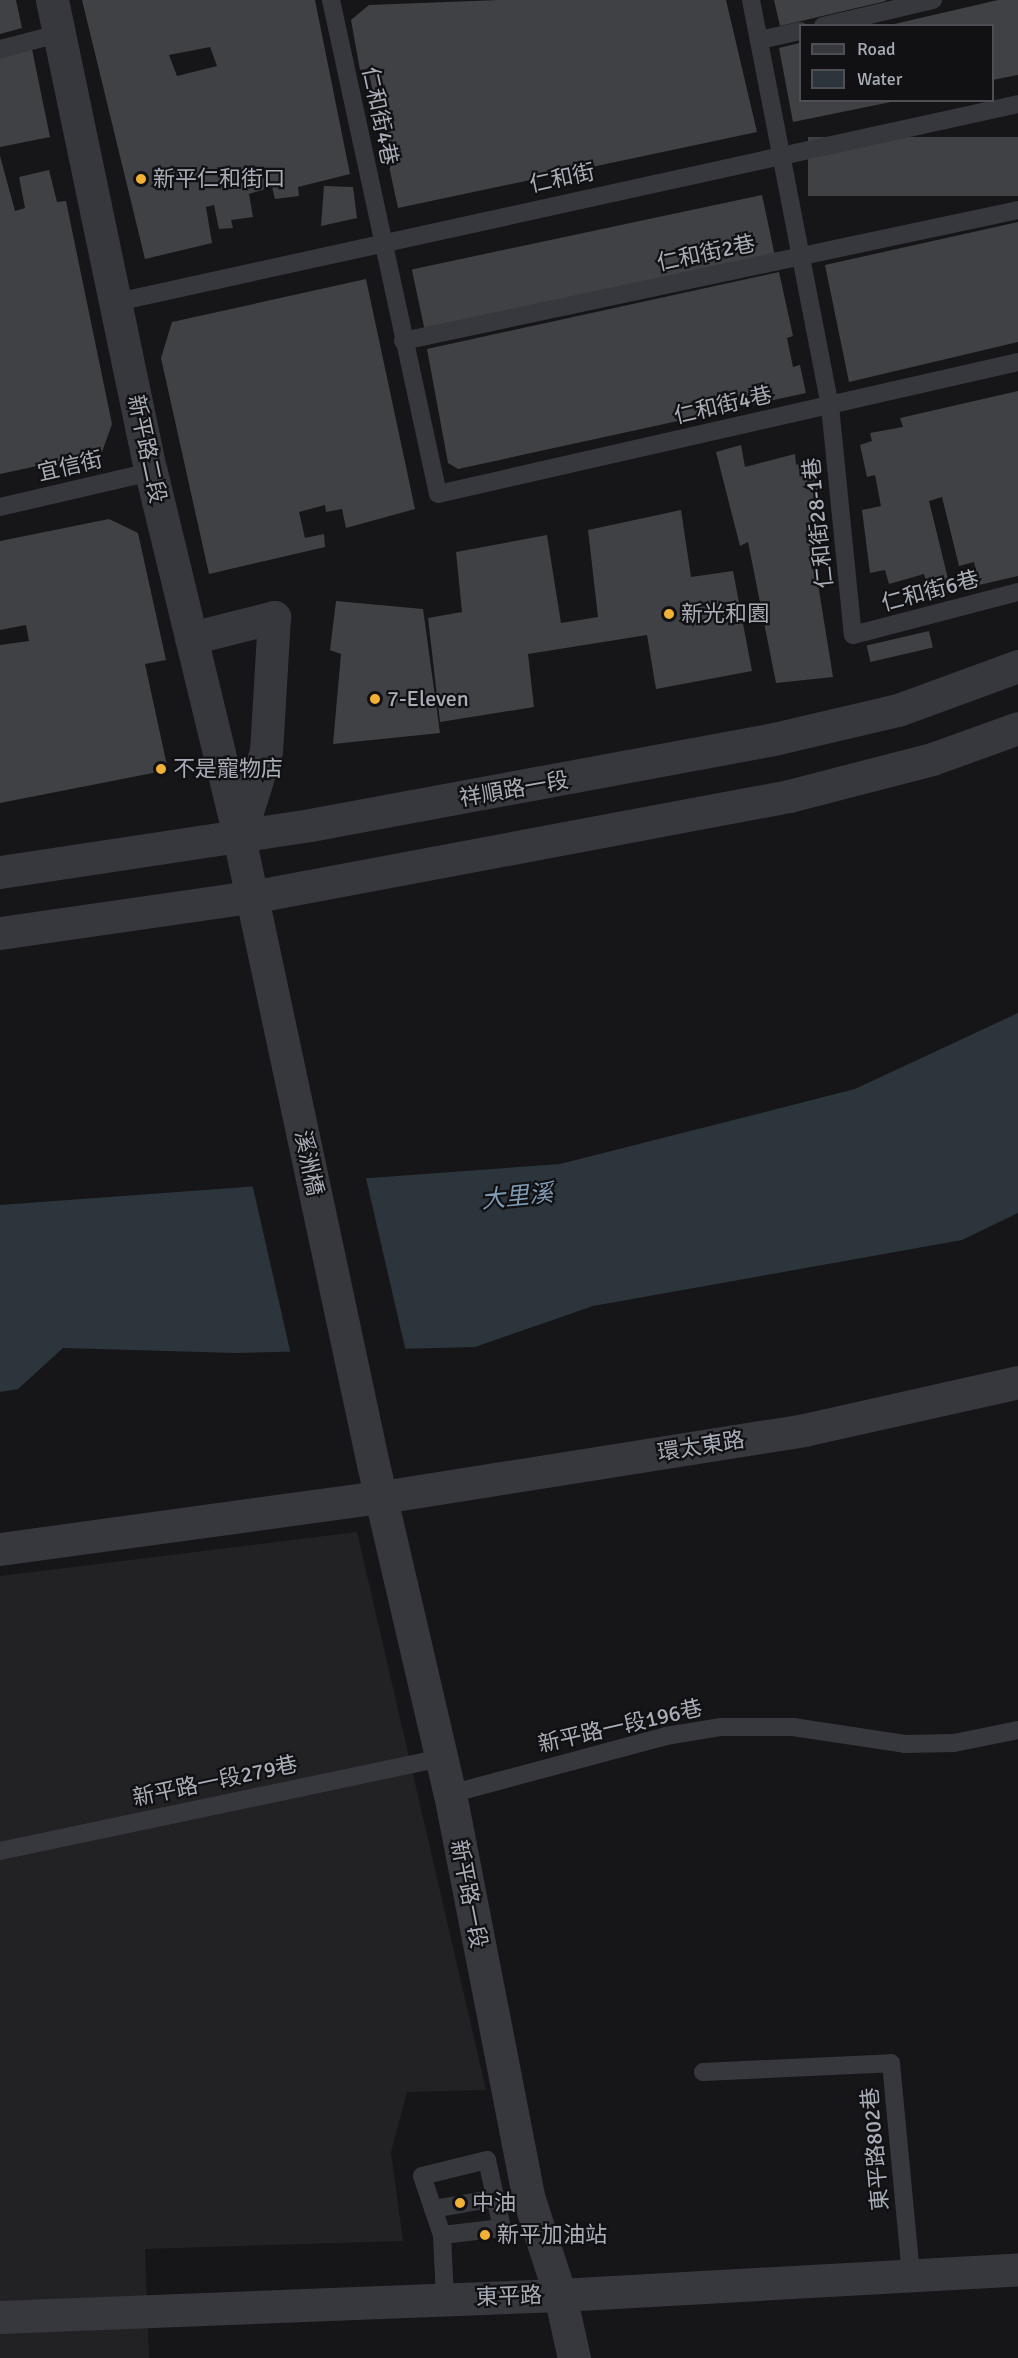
<!DOCTYPE html>
<html>
<head>
<meta charset="utf-8">
<style>
  body { margin:0 }
  #map { position:relative; width:1018px; height:2358px; overflow:hidden; background:#161618; font-family:Signika,"Noto Sans TC",sans-serif }
  div>[style] { position:absolute }
  [style*='--x'] { left:calc(var(--x)*1px); top:calc(var(--y)*1px); width:calc(var(--w)*1px); rotate:calc(var(--a)*1deg) }
  .built>* { inset:0; background:#222225 }
  .water>* { inset:0; background:#2c353c }
  .pier>* { inset:0; background:#161618 }
  .building>* { inset:0; background:#404145; transform-origin:0 0 }
  .service>* { height:18px; margin:-9px; padding:0 9px; transform-origin:9px; border-radius:9px; background:#37383d }
  .minor>* { height:33px; margin:-16.5px; padding:0 16.5px; transform-origin:16.5px; border-radius:16.5px; background:#37383d }
  .tertiary>* { height:33px; margin:-16.5px; padding:0 16.5px; transform-origin:16.5px; border-radius:16.5px; background:#37383d }
  .dots>* { width:16px; height:16px; translate:-50% -50%; box-sizing:border-box; border:3px solid #111113; border-radius:50% }
  span { translate:-50% -50%; white-space:nowrap; text-align:center; line-height:1.15; -webkit-text-stroke:4.5px #111113; paint-order:stroke }
  .street-label { font-size:22px; color:#a8adb8 }
  .poi-label { font-size:22px; color:#a8adb8 }
  .left { translate:0 -50%; text-align:left }
  .water-label { font-size:24px; color:#7f9bb3; font-style:italic }
  .legend { position:absolute; left:799px; top:24px; width:195px; height:78px; box-sizing:border-box; background:#111113; border:2px solid #4d4f55; margin:0; padding:8px 10px; list-style:none; font-size:18px; color:#a8adb8 }
  .legend li { display:flex; align-items:center; gap:12px; height:30px }
  .legend b { width:30px; border:2px solid #4d4f55 }
</style>
</head>
<body>
<div id="map">
  <div class="built">
    <i style="clip-path:polygon(357px 1532px,486px 2090px,407px 2092px,391px 2152px,403px 2241px,145px 2249px,149px 2358px,0 2358px,0 1576px)"></i>
  </div>
  <div class="water">
    <i style="clip-path:polygon(1018px 1013px,1018px 1213px,962px 1240px,593px 1306px,475px 1347px,236px 1353px,63px 1348px,18px 1389px,0 1392px,0 1205px,560px 1164px,855px 1089px)"></i>
  </div>
  <div class="pier">
    <i style="clip-path:polygon(365px 1174px,406px 1352px,291px 1355px,252px 1183px)"></i>
  </div>
  <div class="building">
    <i style="clip-path:polygon(0 0,16px 0,22px 28px,0 34px)"></i>
    <i style="clip-path:polygon(evenodd,82px 0,315px 0,350px 174px,298px 187px,299px 196px,275px 199px,272px 187px,249px 194px,253px 217px,231px 220px,233px 228px,219px 229px,214px 205px,206px 207px,212px 243px,145px 259px,82px 0,210px 47px,217px 66px,177px 76px,169px 55px,210px 47px)"></i>
    <i style="clip-path:polygon(499px 0,726px 0,757px 132px,398px 208px,368px 69px,360px 70px,351px 20px,369px 5px)"></i>
    <i style="clip-path:polygon(774px 0,886px 0,886px 1px,780px 26px)"></i>
    <i style="clip-path:polygon(998px 0,1018px 0,1018px 75px,992px 80px,992px 26px,886px 26px)"></i>
    <i style="clip-path:polygon(800px 43px,800px 100px,891px 102px,793px 122px,779px 48px)"></i>
    <i style="clip-path:polygon(32px 49px,50px 137px,0 147px,0 58px)"></i>
    <i style="left:1018px;top:137px;width:59px;height:210px;rotate:90deg"></i>
    <i style="clip-path:polygon(0 156px,15px 211px,25px 208px,19px 177px,49px 170px,57px 202px,66px 201px,112px 424px,102px 452px,0 474px)"></i>
    <i style="clip-path:polygon(324px 186px,353px 187px,357px 218px,321px 226px)"></i>
    <i style="left:762px;top:195px;width:63px;height:358px;rotate:78deg"></i>
    <i style="clip-path:polygon(1018px 222px,1018px 342px,849px 382px,825px 265px)"></i>
    <i style="clip-path:polygon(779px 272px,793px 336px,787px 338px,793px 367px,800px 365px,806px 393px,458px 469px,448px 463px,427px 349px)"></i>
    <i style="clip-path:polygon(366px 279px,415px 509px,346px 528px,342px 509px,326px 512px,325px 505px,299px 512px,305px 538px,324px 534px,325px 547px,209px 574px,161px 358px,172px 322px)"></i>
    <i style="clip-path:polygon(1018px 391px,1018px 576px,979px 585px,974px 562px,959px 566px,942px 497px,929px 501px,951px 591px,931px 598px,924px 574px,889px 584px,885px 570px,870px 573px,862px 510px,881px 506px,875px 475px,867px 477px,860px 445px,872px 441px,870px 433px,903px 427px,900px 418px)"></i>
    <i style="clip-path:polygon(741px 445px,745px 467px,795px 454px,796px 465px,805px 461px,817px 473px,818px 527px,809px 528px,833px 677px,776px 683px,748px 542px,740px 546px,716px 452px)"></i>
    <i style="clip-path:polygon(681px 510px,691px 577px,733px 571px,752px 671px,656px 689px,647px 635px,528px 654px,534px 707px,440px 722px,428px 618px,462px 612px,456px 552px,547px 535px,561px 623px,598px 617px,588px 530px)"></i>
    <i style="clip-path:polygon(109px 519px,138px 533px,166px 660px,145px 664px,168px 770px,0 803px,0 645px,29px 641px,26px 625px,0 630px,0 541px)"></i>
    <i style="clip-path:polygon(336px 601px,423px 609px,440px 733px,333px 744px,341px 654px,330px 650px)"></i>
    <i style="left:929px;top:631px;width:17px;height:64px;rotate:77deg"></i>
  </div>
  <div class="service">
    <i style="--x:331;--y:0;--w:505;--a:77.78"></i>
    <i style="--x:438;--y:494;--w:595;--a:-12.82"></i>
    <i style="--x:751;--y:0;--w:414;--a:79"></i>
    <i style="--x:830;--y:406;--w:230;--a:84.3"></i>
    <i style="--x:853;--y:635;--w:171;--a:-14.6"></i>
    <i style="--x:823;--y:26;--w:113;--a:-13.3"></i>
    <i style="--x:760;--y:40;--w:41;--a:-12.7"></i>
    <i style="--x:0;--y:49;--w:60;--a:-14.5"></i>
    <i style="--x:117;--y:302;--w:922;--a:-12.39"></i>
    <i style="--x:403;--y:341;--w:629;--a:-12.02"></i>
    <i style="--x:0;--y:507;--w:155;--a:-13.1"></i>
    <i style="--x:450;--y:1794;--w:224;--a:-15"></i>
    <i style="--x:666;--y:1736;--w:56;--a:-9.3"></i>
    <i style="--x:721;--y:1727;--w:72;--a:0"></i>
    <i style="--x:793;--y:1727;--w:113;--a:8.6"></i>
    <i style="--x:905;--y:1744;--w:49;--a:-1.2"></i>
    <i style="--x:954;--y:1743;--w:65;--a:-11.5"></i>
    <i style="--x:0;--y:1851;--w:450;--a:-11.9"></i>
    <i style="--x:703;--y:2072;--w:188;--a:-2.7"></i>
    <i style="--x:891;--y:2063;--w:213;--a:84.6"></i>
    <i style="--x:433;--y:2209;--w:64;--a:-9.9"></i>
    <i style="--x:442;--y:2235;--w:62;--a:-108.7"></i>
    <i style="--x:422;--y:2176;--w:67;--a:-13.8"></i>
    <i style="--x:487;--y:2160;--w:70;--a:77.6"></i>
    <i style="--x:502;--y:2228;--w:60;--a:173.3"></i>
    <i style="--x:442;--y:2235;--w:63;--a:87.3"></i>
  </div>
  <div class="minor">
    <i style="--x:191;--y:638;--w:86;--a:-14.2"></i>
    <i style="--x:274;--y:617;--w:134;--a:93.4"></i>
    <i style="--x:266;--y:751;--w:90;--a:107.4"></i>
    <i style="--x:0;--y:1549;--w:386;--a:-7.8"></i>
    <i style="--x:382;--y:1497;--w:427;--a:-9"></i>
    <i style="--x:804;--y:1430;--w:219;--a:-12.6"></i>
  </div>
  <div class="tertiary">
    <i style="--x:52;--y:0;--w:482;--a:78.2"></i>
    <i style="--x:151;--y:472;--w:375;--a:76.4"></i>
    <i style="--x:239;--y:837;--w:641;--a:77.94"></i>
    <i style="--x:373;--y:1464;--w:339;--a:76.9"></i>
    <i style="--x:450;--y:1794;--w:409;--a:79"></i>
    <i style="--x:528;--y:2196;--w:104;--a:72.1"></i>
    <i style="--x:560;--y:2295;--w:65;--a:77.5"></i>
    <i style="--x:0;--y:872;--w:314;--a:-8.6"></i>
    <i style="--x:310;--y:825;--w:472;--a:-10.5"></i>
    <i style="--x:774;--y:739;--w:127;--a:-13.2"></i>
    <i style="--x:898;--y:710;--w:128;--a:-20.1"></i>
    <i style="--x:0;--y:933;--w:254;--a:-8.2"></i>
    <i style="--x:251;--y:897;--w:547;--a:-10.63"></i>
    <i style="--x:789;--y:796;--w:148;--a:-14.5"></i>
    <i style="--x:932;--y:759;--w:91;--a:-19.8"></i>
    <i style="--x:0;--y:2317;--w:560;--a:-2.25"></i>
    <i style="--x:560;--y:2295;--w:459;--a:-3.2"></i>
  </div>
  <div class="dots">
    <i style="left:141px;top:179px;background:#f2b134"></i>
    <i style="left:669px;top:614px;background:#f2b134"></i>
    <i style="left:375px;top:699px;background:#f2b134"></i>
    <i style="left:161px;top:769px;background:#f2b134"></i>
    <i style="left:460px;top:2203px;background:#f2b134"></i>
    <i style="left:485px;top:2235px;background:#f2b134"></i>
  </div>
  <div class="street-label">
    <span style="left:380px;top:116px;rotate:78deg">仁和街4巷</span>
    <span style="left:562px;top:178px;rotate:-12deg">仁和街</span>
    <span style="left:706px;top:253px;rotate:-12deg">仁和街2巷</span>
    <span style="left:723px;top:405px;rotate:-13deg">仁和街4巷</span>
    <span style="left:147px;top:449px;rotate:78deg">新平路二段</span>
    <span style="left:70px;top:466px;rotate:-13deg">宜信街</span>
    <span style="left:818px;top:523px;rotate:-96deg">仁和街28-1巷</span>
    <span style="left:930px;top:591px;rotate:-15deg">仁和街6巷</span>
    <span style="left:514px;top:789px;rotate:-10deg">祥順路一段</span>
    <span style="left:309px;top:1163px;rotate:78deg">溪洲橋</span>
    <span style="left:701px;top:1446px;rotate:-9deg">環太東路</span>
    <span style="left:620px;top:1726px;rotate:-13deg">新平路一段196巷</span>
    <span style="left:215px;top:1781px;rotate:-12deg">新平路一段279巷</span>
    <span style="left:469px;top:1894px;rotate:79deg">新平路一段</span>
    <span style="left:875px;top:2149px;rotate:-95deg">東平路802巷</span>
    <span style="left:509px;top:2296px;rotate:-2deg">東平路</span>
  </div>
  <div class="poi-label">
    <span class="left" style="left:153px;top:179px">新平仁和街口</span>
    <span class="left" style="left:681px;top:614px">新光和園</span>
    <span class="left" style="left:387px;top:699px">7-Eleven</span>
    <span class="left" style="left:173px;top:769px">不是寵物店</span>
    <span class="left" style="left:472px;top:2203px">中油</span>
    <span class="left" style="left:497px;top:2235px">新平加油站</span>
  </div>
  <div class="water-label">
    <span style="left:517px;top:1197px;rotate:-6deg">大里溪</span>
  </div>
  <ul class="legend">
  <li><b style="height:8px;background:#37383d"></b>Road</li>
  <li><b style="height:16px;background:#2c353c"></b>Water</li>
  </ul>
</div>
</body>
</html>
